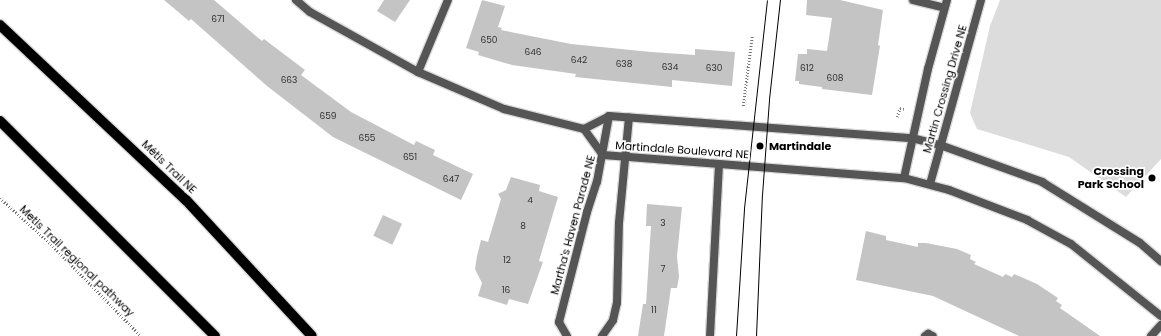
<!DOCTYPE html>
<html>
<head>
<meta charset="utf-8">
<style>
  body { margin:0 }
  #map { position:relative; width:1161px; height:336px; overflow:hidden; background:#fff; font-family:Poppins,sans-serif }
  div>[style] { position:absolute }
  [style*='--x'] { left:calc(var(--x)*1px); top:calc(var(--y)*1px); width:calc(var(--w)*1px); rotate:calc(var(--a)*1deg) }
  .green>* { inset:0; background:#dcdcdc }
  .building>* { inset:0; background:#c4c4c4; transform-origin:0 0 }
  .path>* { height:2.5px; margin-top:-1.25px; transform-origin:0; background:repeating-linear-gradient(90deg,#777 0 1px,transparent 0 3px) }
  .roads { filter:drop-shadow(1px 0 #dbdbdb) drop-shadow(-1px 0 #dbdbdb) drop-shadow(0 1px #dbdbdb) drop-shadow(0 -1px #dbdbdb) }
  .service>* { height:8px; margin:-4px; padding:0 4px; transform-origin:4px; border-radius:4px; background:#555 }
  .minor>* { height:8px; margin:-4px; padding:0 4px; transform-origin:4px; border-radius:4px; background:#555 }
  .tertiary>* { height:8px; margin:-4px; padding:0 4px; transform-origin:4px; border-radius:4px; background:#555 }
  .primary>* { height:10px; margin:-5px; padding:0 5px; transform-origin:5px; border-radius:5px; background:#000 }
  .tram>* { height:1px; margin:-0.5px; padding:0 0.5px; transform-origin:0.5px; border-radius:0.5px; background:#000 }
  .dots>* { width:11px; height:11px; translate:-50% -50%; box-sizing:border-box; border:2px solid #fff; border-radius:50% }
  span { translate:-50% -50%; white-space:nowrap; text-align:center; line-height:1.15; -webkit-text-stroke:3.5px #fff; paint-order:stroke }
  .number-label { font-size:9px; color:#313131 }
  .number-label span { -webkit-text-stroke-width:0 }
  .street-label { font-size:11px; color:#000 }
  .poi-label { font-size:11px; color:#000; font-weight:700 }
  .left { translate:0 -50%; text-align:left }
  .right { translate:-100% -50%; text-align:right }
</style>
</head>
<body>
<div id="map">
  <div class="green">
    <i style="clip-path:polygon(1000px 0,1161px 0,1161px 159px,1126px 197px,1069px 157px,977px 129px,970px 113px,990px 26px)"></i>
  </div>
  <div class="building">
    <i style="clip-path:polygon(164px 0,214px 0,262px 41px,264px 39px,305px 70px,301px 75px,351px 112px,414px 145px,416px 141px,435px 150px,433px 155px,473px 174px,461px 200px,333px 137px,267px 86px,191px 19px,189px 21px)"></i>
    <i style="clip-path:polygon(384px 0,410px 0,395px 22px,377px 11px)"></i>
    <i style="clip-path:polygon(482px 0,505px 6px,498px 27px,502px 28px,501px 30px,571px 44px,651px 52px,695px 55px,695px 49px,735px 52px,732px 86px,672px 80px,672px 87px,575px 77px,576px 74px,512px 65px,478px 55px,479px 52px,466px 48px)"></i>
    <i style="clip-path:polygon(807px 0,840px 0,883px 10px,878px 45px,880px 46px,872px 95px,822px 89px,822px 87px,799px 84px,799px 81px,795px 81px,798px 54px,807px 54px,807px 49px,827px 51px,832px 18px,806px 15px)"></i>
    <i style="clip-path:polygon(511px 177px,540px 185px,539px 191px,558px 197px,539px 261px,543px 262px,528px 304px,509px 299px,507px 305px,478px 296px,482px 283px,475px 269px,477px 256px,481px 240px,488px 242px,501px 199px,498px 194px,506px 190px)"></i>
    <i style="clip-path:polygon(647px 204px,682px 207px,677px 256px,679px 277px,677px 288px,671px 288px,664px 336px,638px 336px,643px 304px,646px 304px,651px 226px,646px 226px)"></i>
    <i style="left:383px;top:215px;width:21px;height:23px;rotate:25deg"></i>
    <i style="clip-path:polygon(866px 231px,886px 236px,886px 240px,918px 247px,918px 243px,926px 243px,957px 249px,971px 255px,970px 259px,976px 262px,974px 264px,1003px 277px,1005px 274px,1012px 277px,1014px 274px,1037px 284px,1058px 298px,1056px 301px,1062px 305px,1060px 308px,1100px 336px,1019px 336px,933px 296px,856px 280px)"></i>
  </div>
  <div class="path">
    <i style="--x:743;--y:106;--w:70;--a:-82.6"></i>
    <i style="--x:897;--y:117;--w:9;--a:-72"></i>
    <i style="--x:900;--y:108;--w:4;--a:14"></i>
    <i style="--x:0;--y:198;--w:69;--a:42"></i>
    <i style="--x:51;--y:244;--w:129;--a:45.6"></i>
  </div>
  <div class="roads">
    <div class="service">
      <i style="--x:913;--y:0;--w:32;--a:14"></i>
      <i style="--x:710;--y:336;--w:172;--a:-87"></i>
    </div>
    <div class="minor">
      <i style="--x:418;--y:72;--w:78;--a:-67.4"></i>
      <i style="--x:567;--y:336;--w:16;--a:-120"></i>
      <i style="--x:559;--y:322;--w:114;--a:-75.7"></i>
      <i style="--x:587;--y:212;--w:32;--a:-72"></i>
      <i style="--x:597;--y:182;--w:67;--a:-79.7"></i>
      <i style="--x:602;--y:336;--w:19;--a:-55"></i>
      <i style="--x:613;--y:320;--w:17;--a:-77"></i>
      <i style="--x:617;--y:303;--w:80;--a:-88.6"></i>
      <i style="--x:619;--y:223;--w:106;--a:-84.6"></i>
      <i style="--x:925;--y:336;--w:4;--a:-34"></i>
      <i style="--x:928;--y:334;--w:5;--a:22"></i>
      <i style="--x:1151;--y:336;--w:15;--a:-48"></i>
    </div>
    <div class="tertiary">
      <i style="--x:296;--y:0;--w:18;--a:41"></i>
      <i style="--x:310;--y:12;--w:124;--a:29.1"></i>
      <i style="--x:418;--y:72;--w:94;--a:23.3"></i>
      <i style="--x:504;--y:109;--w:82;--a:14"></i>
      <i style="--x:584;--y:129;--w:28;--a:-27"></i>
      <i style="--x:609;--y:116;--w:304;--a:4.2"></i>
      <i style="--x:912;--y:138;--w:29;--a:14"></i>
      <i style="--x:940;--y:145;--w:109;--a:19.9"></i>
      <i style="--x:1042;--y:182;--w:115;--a:31.9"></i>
      <i style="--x:1140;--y:243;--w:28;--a:41"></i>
      <i style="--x:584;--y:129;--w:32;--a:54"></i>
      <i style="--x:603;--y:155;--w:302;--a:4.4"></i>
      <i style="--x:904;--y:178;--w:47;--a:14.9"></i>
      <i style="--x:949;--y:190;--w:84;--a:21"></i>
      <i style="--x:1027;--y:220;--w:50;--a:28.6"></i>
      <i style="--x:1071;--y:244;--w:115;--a:38.7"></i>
      <i style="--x:904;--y:178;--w:112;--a:-77.6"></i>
      <i style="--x:928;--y:69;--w:72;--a:-74.6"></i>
      <i style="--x:930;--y:184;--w:191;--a:-74.5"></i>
    </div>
    <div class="primary">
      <i style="--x:0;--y:25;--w:255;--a:43.3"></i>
      <i style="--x:186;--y:200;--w:185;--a:47.2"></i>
      <i style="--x:0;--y:121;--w:304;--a:45"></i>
    </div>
  </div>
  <div class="tram">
    <i style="--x:736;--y:336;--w:128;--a:-86.4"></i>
    <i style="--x:744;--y:208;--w:209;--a:-83.7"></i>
    <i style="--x:756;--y:336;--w:141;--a:-87.6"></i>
    <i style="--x:762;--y:195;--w:96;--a:-85.8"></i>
    <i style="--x:769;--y:99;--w:100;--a:-83.7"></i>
  </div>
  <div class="dots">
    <i style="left:760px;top:146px;background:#000"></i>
    <i style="left:1152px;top:178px;background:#000"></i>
  </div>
  <div class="number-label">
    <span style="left:218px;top:19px">671</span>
    <span style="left:489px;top:40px">650</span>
    <span style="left:533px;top:52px">646</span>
    <span style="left:579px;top:60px">642</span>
    <span style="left:624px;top:64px">638</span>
    <span style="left:670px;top:67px">634</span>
    <span style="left:714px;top:68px">630</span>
    <span style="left:807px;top:68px">612</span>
    <span style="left:835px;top:78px">608</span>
    <span style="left:289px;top:80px">663</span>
    <span style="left:328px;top:116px">659</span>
    <span style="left:367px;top:138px">655</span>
    <span style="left:410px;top:157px">651</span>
    <span style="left:451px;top:179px">647</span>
    <span style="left:530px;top:200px">4</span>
    <span style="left:663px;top:223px">3</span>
    <span style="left:523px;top:226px">8</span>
    <span style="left:507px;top:260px">12</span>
    <span style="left:663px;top:269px">7</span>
    <span style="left:506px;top:290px">16</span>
    <span style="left:654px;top:310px">11</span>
  </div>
  <div class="street-label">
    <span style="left:945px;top:89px;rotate:-74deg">Martin Crossing Drive NE</span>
    <span style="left:682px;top:150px;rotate:4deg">Martindale Boulevard NE</span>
    <span style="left:169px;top:167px;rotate:44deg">Métis Trail NE</span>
    <span style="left:573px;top:225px;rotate:-75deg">Martha's Haven Parade NE</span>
    <span style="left:77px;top:261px;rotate:44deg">Metis Trail regional pathway</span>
  </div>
  <div class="poi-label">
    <span class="left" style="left:769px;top:146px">Martindale</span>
    <span class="right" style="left:1144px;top:178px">Crossing<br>Park School</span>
  </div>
</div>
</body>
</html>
